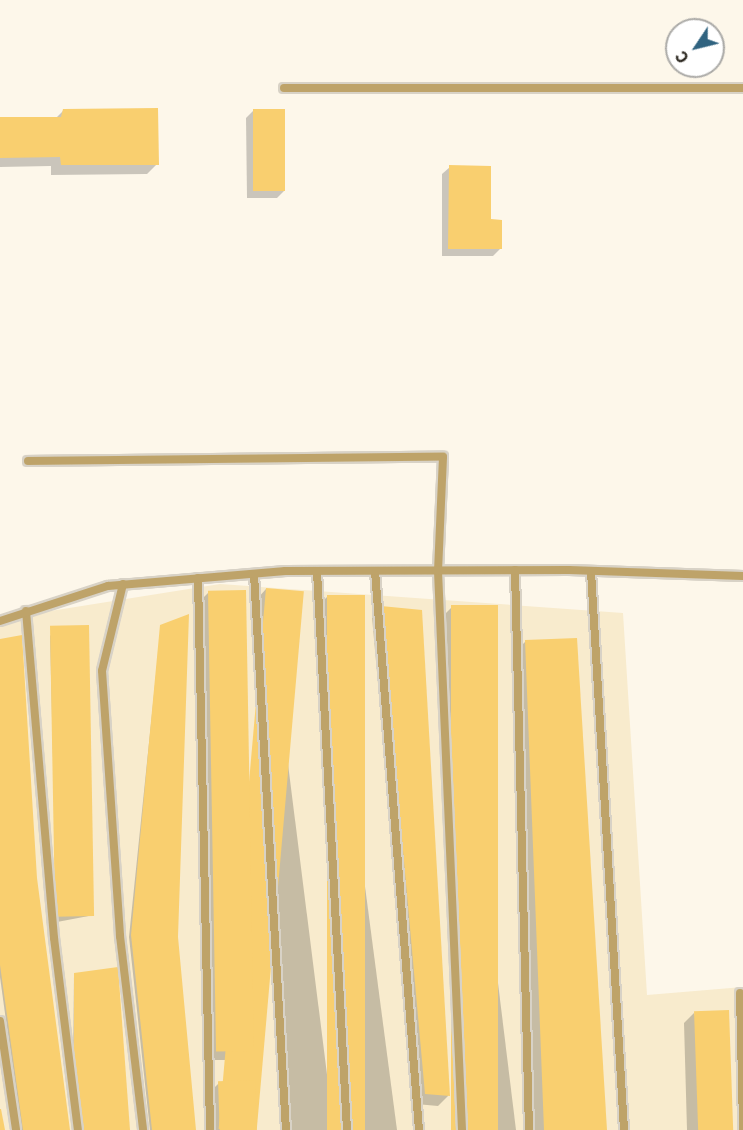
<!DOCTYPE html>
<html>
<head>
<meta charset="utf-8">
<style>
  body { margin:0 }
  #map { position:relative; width:743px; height:1130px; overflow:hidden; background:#fdf7ea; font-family:"IBM Plex Sans",sans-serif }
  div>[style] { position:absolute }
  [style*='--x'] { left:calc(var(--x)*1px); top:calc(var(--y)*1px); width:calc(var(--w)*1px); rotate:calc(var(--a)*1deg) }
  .built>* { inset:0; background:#f8ebcd }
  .shadow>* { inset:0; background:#0003 }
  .building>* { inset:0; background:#f9cf6f; transform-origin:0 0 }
  .roads { filter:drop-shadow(2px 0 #d8d2c6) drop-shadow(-2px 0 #d8d2c6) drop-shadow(0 2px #d8d2c6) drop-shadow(0 -2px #d8d2c6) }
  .service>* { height:8px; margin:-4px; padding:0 4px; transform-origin:4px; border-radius:4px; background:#bea369 }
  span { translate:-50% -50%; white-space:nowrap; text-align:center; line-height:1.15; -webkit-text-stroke:4.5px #fff; paint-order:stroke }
  .north { position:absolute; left:665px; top:18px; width:60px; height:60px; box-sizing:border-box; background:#fff; border:2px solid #abaaa7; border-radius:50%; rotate:235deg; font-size:16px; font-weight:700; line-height:24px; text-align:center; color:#2e2a22 }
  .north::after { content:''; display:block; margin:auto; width:21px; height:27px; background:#306380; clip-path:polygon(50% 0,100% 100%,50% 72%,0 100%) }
</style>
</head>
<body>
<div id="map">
  <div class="built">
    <i style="clip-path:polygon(220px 584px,623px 613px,647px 995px,743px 987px,743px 1130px,0 1130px,0 619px)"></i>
  </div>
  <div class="shadow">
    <i style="clip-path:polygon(64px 110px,157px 164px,147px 174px,51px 175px,51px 166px,0 167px,0 119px,56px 118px)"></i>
    <i style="clip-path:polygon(254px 110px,285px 190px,277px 198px,247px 198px,246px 118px)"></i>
    <i style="clip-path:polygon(450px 167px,489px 221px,500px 249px,493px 256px,442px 256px,442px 174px)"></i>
    <i style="clip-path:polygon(266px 589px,334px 1130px,289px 1130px,257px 599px)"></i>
    <i style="clip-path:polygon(209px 592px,252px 1050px,242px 1060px,205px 1060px,199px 602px)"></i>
    <i style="clip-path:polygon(327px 597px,397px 1130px,346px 1130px,318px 606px)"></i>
    <i style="clip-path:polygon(382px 607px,421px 612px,448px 1096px,438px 1106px,416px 1104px,372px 617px)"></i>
    <i style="clip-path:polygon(452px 607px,516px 1130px,461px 1130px,442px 617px)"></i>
    <i style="clip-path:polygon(161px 626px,176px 937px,195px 1130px,150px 1130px,129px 937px)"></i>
    <i style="clip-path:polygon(52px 634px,94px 915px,57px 922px,50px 636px)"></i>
    <i style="clip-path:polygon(0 641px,36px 878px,69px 1130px,21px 1130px,0 977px)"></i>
    <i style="clip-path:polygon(526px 641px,605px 1130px,534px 1130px,516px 651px)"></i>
    <i style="clip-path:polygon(74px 975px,128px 1130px,81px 1130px,73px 1073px)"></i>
    <i style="clip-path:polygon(694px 1013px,731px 1130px,687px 1130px,684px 1023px)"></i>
    <i style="clip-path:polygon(219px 1083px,256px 1130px,210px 1130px,209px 1093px)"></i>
  </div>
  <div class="building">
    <i style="clip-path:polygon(158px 108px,159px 165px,61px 165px,60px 157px,0 158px,0 117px,61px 117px,63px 109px)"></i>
    <i style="left:253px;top:109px;width:32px;height:82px"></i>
    <i style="clip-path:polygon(449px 165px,491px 166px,491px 219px,502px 220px,502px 249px,448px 249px)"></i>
    <i style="left:266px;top:588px;width:38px;height:543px;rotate:5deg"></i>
    <i style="left:246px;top:590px;width:461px;height:38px;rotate:89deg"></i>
    <i style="left:327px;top:595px;width:38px;height:536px"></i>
    <i style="left:451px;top:605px;width:47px;height:525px"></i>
    <i style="clip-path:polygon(381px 606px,422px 610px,450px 1096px,425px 1094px)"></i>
    <i style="clip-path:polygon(189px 614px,178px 937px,196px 1130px,152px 1130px,131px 935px,160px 625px)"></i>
    <i style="left:89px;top:625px;width:291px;height:39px;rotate:89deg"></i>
    <i style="clip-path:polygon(22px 635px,37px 878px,70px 1130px,23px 1130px,0 965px,0 639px)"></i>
    <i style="clip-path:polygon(577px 638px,607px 1130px,544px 1130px,525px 640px)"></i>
    <i style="clip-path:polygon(118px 967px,130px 1130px,83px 1130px,74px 1070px,74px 973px)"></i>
    <i style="left:729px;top:1010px;width:120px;height:35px;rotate:88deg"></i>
    <i style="left:255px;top:1080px;width:50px;height:37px;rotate:88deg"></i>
    <i style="clip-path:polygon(0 1109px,1px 1109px,5px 1130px,0 1130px)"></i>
  </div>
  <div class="roads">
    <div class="service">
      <i style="--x:284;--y:88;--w:459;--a:0"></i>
      <i style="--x:28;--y:461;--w:415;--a:-0.6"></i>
      <i style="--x:443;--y:457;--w:114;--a:92.5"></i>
      <i style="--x:438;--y:571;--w:560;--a:87.54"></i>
      <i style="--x:515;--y:570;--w:560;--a:88.57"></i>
      <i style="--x:317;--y:571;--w:560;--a:86.93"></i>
      <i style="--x:375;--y:571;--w:561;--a:85.5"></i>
      <i style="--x:591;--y:571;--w:560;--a:86.62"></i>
      <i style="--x:254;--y:574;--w:557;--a:86.71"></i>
      <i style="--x:198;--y:578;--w:552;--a:88.75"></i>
      <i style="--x:123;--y:584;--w:89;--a:103.6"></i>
      <i style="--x:102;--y:671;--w:266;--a:86.1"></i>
      <i style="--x:120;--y:936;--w:195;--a:83.2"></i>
      <i style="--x:26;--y:611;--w:328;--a:85.1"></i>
      <i style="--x:54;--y:938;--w:193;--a:82.9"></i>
      <i style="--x:0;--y:621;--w:114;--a:-18"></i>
      <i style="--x:108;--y:586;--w:178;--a:-4.8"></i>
      <i style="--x:285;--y:571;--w:284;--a:-0.2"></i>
      <i style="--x:569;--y:570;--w:174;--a:2"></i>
      <i style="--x:740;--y:993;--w:137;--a:88.7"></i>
      <i style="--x:0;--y:1021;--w:110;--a:81.6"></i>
    </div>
  </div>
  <div class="north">С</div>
</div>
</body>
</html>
